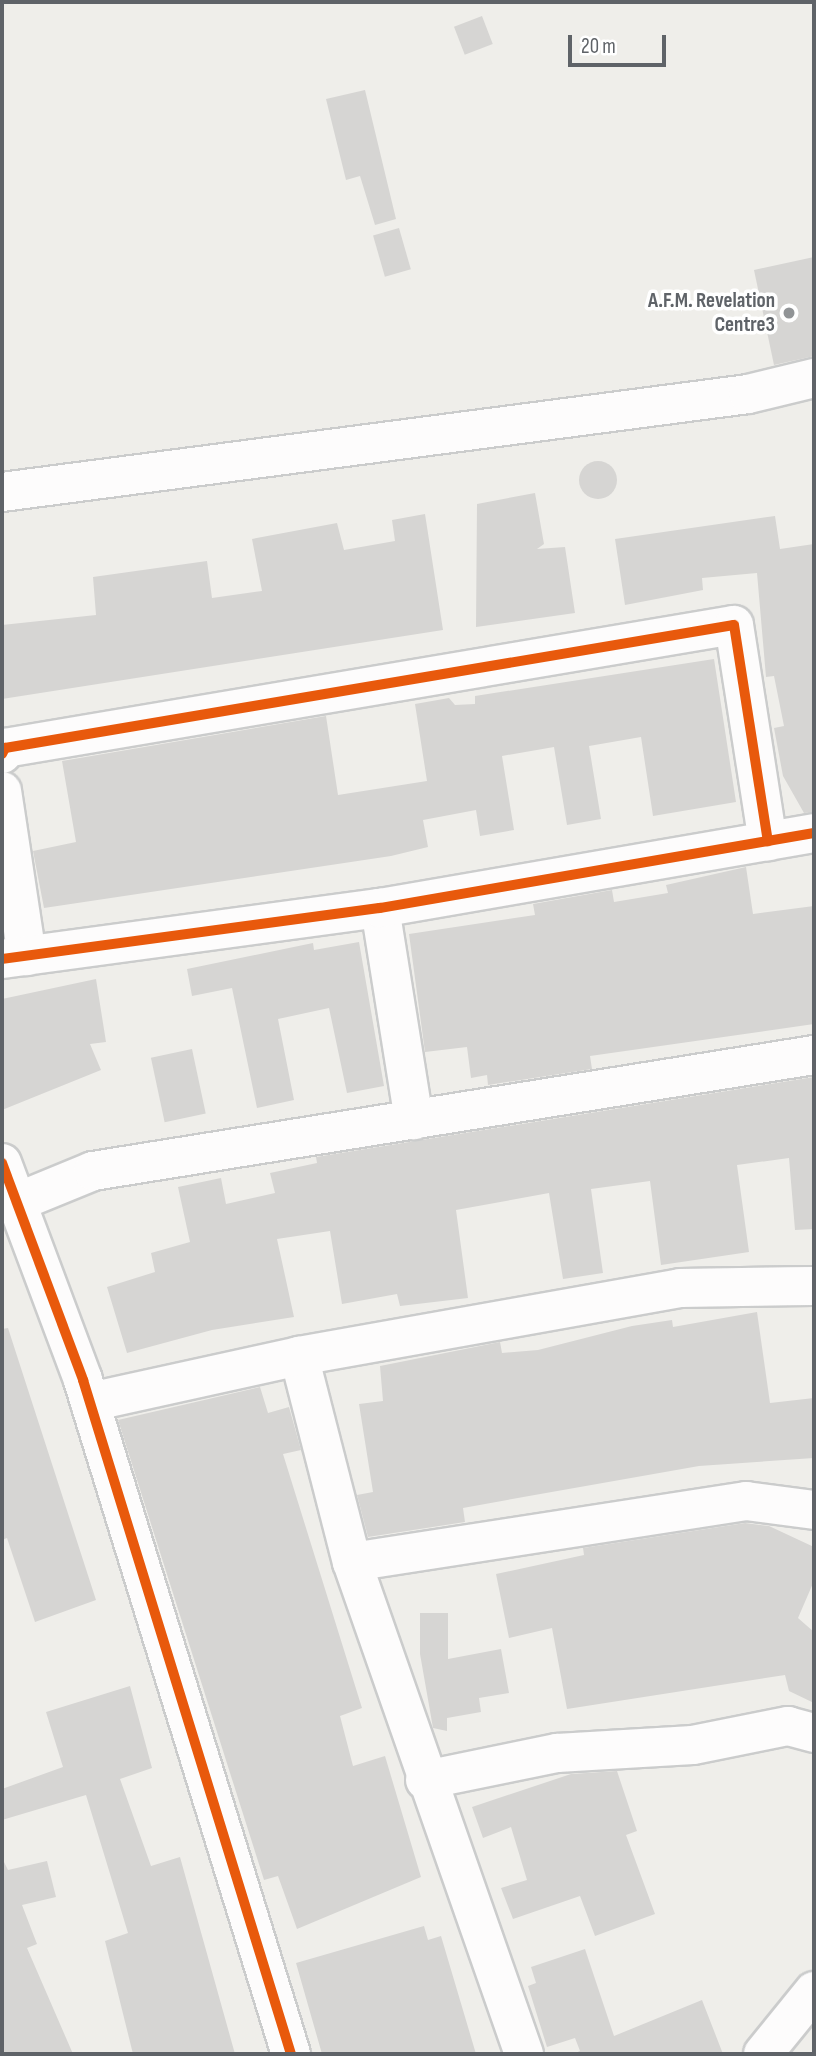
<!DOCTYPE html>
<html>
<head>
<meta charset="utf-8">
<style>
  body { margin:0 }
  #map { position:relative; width:816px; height:2056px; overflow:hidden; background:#efeeea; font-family:"Sofia Sans Condensed",sans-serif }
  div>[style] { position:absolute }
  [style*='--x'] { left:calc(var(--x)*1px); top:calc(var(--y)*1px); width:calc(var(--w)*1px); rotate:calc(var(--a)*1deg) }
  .building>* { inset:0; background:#d6d5d3; transform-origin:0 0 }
  .round { border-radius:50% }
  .roads { filter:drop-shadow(2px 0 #cbcccc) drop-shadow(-2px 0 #cbcccc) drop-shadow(0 2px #cbcccc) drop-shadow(0 -2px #cbcccc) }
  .minor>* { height:38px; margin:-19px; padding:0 19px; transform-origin:19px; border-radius:19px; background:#fdfcfc }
  .cycleway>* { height:10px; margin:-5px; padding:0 5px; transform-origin:5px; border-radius:5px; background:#e8590c }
  .dots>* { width:19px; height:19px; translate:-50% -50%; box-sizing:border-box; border:4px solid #fff; border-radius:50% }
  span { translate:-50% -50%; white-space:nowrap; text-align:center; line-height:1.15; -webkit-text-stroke:7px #fff; paint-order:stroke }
  .poi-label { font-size:21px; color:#5f6368; font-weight:700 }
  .right { translate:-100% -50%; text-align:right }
  .frame { position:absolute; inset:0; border:4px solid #5f6368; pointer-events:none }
  .scale { position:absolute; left:568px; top:35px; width:98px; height:32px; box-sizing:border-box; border:4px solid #5f6368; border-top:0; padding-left:9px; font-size:21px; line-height:24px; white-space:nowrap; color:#5f6368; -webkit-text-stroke:5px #fff; paint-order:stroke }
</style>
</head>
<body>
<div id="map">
  <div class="building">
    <i style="left:482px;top:16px;width:30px;height:30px;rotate:69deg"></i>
    <i style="clip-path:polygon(365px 90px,396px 219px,375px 225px,360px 176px,346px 180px,326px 99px)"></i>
    <i style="left:399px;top:228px;width:43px;height:27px;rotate:74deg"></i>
    <i style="clip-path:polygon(814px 257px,814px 356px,774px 365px,754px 270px)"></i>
    <i class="round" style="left:579px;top:461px;width:38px;height:38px"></i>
    <i style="clip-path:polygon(535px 493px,544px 544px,537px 549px,565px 547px,575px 613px,476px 627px,477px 504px)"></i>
    <i style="clip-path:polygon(425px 514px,443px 630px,2px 699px,2px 625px,96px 615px,93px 577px,207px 561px,212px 598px,262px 591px,252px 539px,337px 523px,344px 550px,395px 541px,392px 520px)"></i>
    <i style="clip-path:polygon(775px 516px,780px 549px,814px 544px,814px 812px,804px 813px,783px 776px,774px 728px,784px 726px,774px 676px,766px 677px,757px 573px,702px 578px,703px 590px,625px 605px,615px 539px)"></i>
    <i style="clip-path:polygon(714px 659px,736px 802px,653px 816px,641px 737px,589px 746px,601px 819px,567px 825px,554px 747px,502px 756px,514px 830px,480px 836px,476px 810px,423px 820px,428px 847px,391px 856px,44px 908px,33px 851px,76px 842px,62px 761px,326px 716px,338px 795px,427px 781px,415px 704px,449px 698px,455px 705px,475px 704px,475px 696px)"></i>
    <i style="clip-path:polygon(746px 867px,753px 914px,814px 906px,814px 1024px,590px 1056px,592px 1069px,488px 1085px,487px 1075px,471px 1078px,467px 1047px,425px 1052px,409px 934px,535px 915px,533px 904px,612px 890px,614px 902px,668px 893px,666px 885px)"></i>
    <i style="clip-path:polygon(359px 942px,384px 1086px,347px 1093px,329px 1008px,278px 1019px,294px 1100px,257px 1108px,232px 988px,192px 996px,187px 969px,313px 943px,314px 950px)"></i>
    <i style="clip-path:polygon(96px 979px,106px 1042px,90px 1044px,101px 1070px,2px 1110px,2px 999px)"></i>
    <i style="left:192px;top:1049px;width:66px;height:42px;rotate:78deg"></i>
    <i style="clip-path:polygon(814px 1077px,814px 1229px,795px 1230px,789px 1158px,737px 1165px,749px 1252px,661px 1265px,650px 1181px,591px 1189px,603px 1273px,563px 1279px,549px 1193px,456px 1210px,468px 1298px,400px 1306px,397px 1294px,342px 1304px,330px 1231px,277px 1239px,294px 1317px,212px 1330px,127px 1353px,107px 1287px,155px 1272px,151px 1253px,190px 1242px,178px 1187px,221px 1178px,226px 1204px,275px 1193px,270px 1173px,317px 1163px,316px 1157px)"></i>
    <i style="clip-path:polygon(757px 1312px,770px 1403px,814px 1398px,814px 1458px,699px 1466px,529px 1496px,463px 1508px,465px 1522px,368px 1537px,357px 1495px,373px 1492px,359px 1404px,383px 1401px,380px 1366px,500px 1342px,502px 1353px,538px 1350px,632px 1326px,672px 1320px,673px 1327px)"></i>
    <i style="clip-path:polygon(8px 1328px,96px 1600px,35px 1622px,7px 1538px,2px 1540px,2px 1329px)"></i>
    <i style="clip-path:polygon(260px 1387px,268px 1413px,289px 1407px,301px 1450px,283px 1454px,362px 1708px,340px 1716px,353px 1766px,385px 1756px,421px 1877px,297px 1929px,278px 1876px,264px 1880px,118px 1420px)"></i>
    <i style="clip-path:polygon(745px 1523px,769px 1526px,814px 1547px,814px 1581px,798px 1618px,814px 1632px,814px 1703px,789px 1691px,785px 1675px,567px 1709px,552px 1628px,509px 1638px,496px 1574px,584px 1555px,583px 1548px)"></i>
    <i style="clip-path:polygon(420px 1613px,448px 1613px,448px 1659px,501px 1649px,509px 1693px,479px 1698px,481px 1712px,447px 1718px,447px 1731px,433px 1728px,420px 1654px)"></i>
    <i style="clip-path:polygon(130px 1686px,152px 1768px,120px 1779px,151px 1866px,180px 1857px,235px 2054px,133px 2054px,105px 1941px,128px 1933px,86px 1795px,2px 1820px,2px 1789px,63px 1767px,46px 1712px)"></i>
    <i style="clip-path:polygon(617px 1771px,637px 1831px,626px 1835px,655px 1914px,595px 1936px,580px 1896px,513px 1919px,501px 1888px,527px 1880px,511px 1827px,483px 1838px,472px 1807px,571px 1774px)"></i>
    <i style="clip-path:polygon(2px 1858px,8px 1870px,47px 1861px,56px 1897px,22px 1905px,37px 1944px,27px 1948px,73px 2054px,2px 2054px)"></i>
    <i style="clip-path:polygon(424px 1926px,428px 1940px,441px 1936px,476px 2054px,322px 2054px,296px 1963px)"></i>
    <i style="clip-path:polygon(585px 1949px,614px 2036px,702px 2000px,723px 2054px,573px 2054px,580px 2051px,575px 2038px,547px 2047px,528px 1986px,536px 1983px,531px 1967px)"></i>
  </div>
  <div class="roads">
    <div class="minor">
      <i style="--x:2;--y:492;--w:752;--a:-7.48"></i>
      <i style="--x:748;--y:394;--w:68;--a:-13.6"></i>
      <i style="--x:2;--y:754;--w:7;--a:-63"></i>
      <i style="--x:5;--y:748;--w:739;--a:-9.58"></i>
      <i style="--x:734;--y:625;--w:219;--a:81.1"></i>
      <i style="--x:2;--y:791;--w:167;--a:81.4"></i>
      <i style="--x:380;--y:908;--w:215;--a:80.9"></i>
      <i style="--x:2;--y:959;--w:381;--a:-7.7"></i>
      <i style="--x:380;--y:908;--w:440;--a:-9.8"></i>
      <i style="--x:2;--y:1163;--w:232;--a:69.5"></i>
      <i style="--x:83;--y:1380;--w:705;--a:72.85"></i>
      <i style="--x:15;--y:1203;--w:84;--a:-22.3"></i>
      <i style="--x:93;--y:1171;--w:730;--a:-9.14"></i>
      <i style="--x:299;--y:1356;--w:213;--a:75.6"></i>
      <i style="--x:352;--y:1562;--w:521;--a:70.73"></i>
      <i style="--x:90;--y:1402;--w:214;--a:-12.4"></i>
      <i style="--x:299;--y:1356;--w:387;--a:-10.1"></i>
      <i style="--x:680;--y:1288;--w:134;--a:-0.9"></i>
      <i style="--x:352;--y:1562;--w:399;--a:-8.8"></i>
      <i style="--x:746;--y:1501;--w:69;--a:7.5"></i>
      <i style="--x:425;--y:1780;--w:135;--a:-11.6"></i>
      <i style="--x:557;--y:1753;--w:136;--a:-3.4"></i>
      <i style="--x:693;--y:1745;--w:97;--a:-11.3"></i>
      <i style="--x:788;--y:1726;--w:27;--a:15"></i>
      <i style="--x:763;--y:2054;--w:81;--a:-51"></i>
    </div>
  </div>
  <div class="cycleway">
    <i style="--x:2;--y:754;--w:7;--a:-63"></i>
    <i style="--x:5;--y:748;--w:739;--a:-9.58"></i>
    <i style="--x:734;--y:625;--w:219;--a:81.1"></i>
    <i style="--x:2;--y:959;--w:381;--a:-7.7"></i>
    <i style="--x:380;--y:908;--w:440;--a:-9.8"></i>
    <i style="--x:2;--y:1163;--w:232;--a:69.5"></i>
    <i style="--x:83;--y:1380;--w:705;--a:72.85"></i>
  </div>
  <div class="dots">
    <i style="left:789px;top:313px;background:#919496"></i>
  </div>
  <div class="poi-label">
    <span class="right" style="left:775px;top:313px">A.F.M. Revelation<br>Centre3</span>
  </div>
  <div class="frame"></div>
  <div class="scale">20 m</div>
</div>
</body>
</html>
